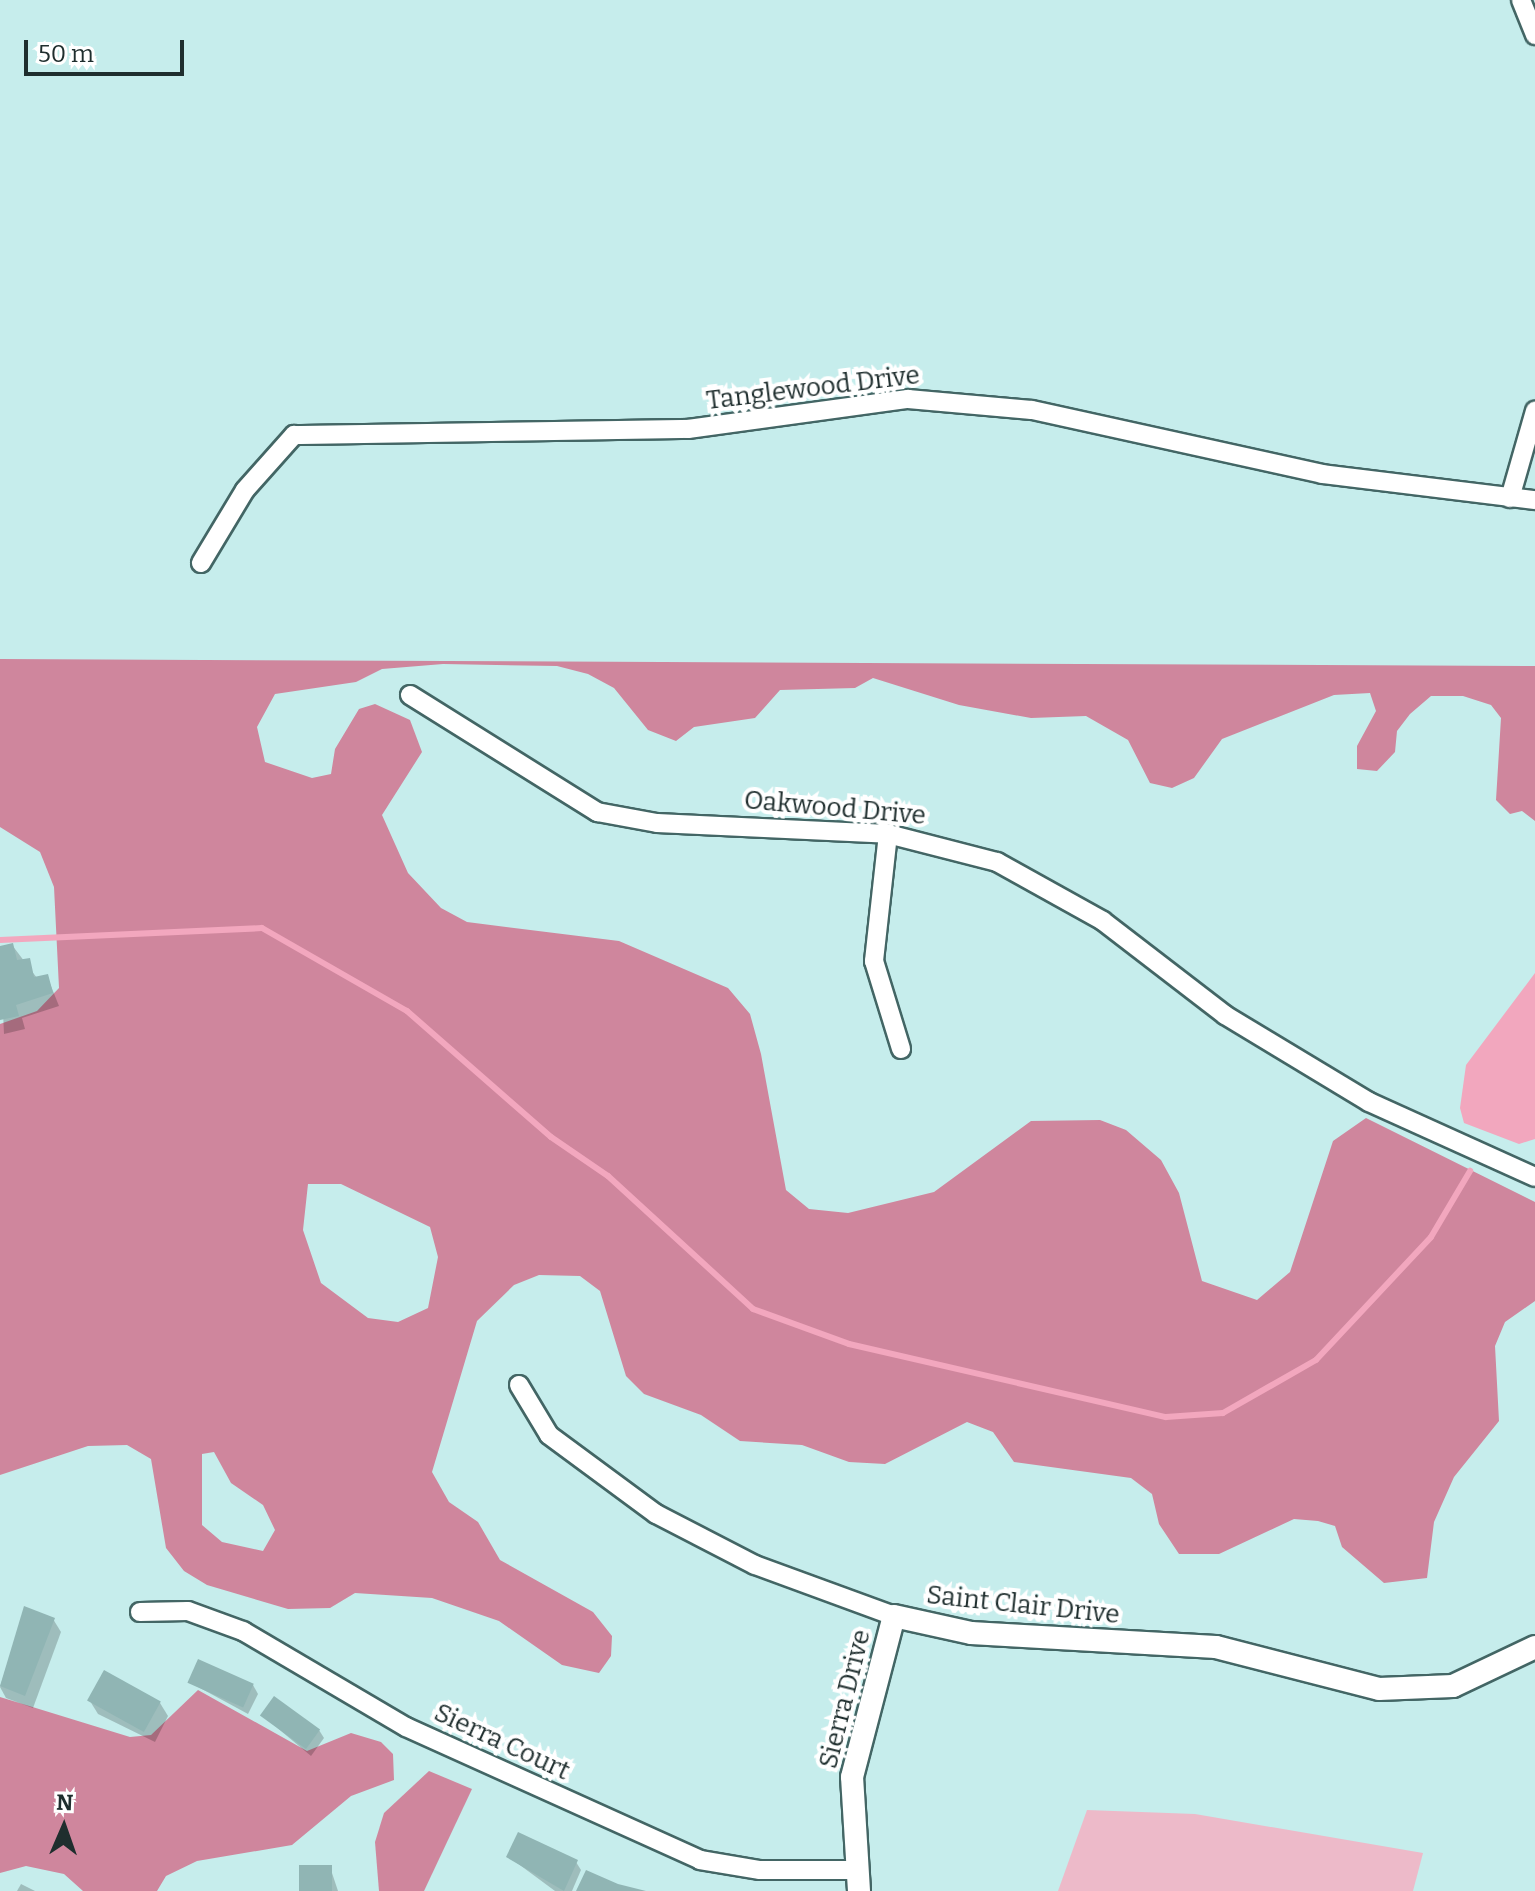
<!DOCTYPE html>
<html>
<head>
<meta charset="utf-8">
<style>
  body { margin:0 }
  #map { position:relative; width:1535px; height:1891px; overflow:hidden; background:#c6edec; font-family:Bitter,serif }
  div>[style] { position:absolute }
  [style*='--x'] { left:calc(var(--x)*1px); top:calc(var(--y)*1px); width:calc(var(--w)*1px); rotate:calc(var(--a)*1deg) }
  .green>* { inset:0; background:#edbac9 }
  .forest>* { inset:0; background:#cf869d }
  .water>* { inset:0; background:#f2a7be }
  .shadow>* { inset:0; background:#0003 }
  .stream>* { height:6px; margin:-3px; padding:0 3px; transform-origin:3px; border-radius:3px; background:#f2a7be }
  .building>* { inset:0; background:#90b5b4; transform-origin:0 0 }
  .roads { filter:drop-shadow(2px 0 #436665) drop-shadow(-2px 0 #436665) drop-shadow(0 2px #436665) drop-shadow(0 -2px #436665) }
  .minor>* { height:18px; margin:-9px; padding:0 9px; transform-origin:9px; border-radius:9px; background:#fff }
  .tertiary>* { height:22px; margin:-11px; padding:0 11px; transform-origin:11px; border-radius:11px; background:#fff }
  span { translate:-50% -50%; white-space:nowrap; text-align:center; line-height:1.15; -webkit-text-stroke:8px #fff; paint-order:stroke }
  .street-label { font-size:26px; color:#1f2e2e }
  .north { position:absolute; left:24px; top:1787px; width:80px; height:80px; -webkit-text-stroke:6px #fff; paint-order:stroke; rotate:2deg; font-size:22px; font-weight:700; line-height:32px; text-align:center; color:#1f2e2e }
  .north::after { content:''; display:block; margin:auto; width:28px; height:36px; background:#1f2e2e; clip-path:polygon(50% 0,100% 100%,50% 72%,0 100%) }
  .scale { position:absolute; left:24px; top:40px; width:160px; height:36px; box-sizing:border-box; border:4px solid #1f2e2e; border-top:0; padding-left:10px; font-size:24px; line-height:28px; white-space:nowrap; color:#1f2e2e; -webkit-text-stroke:6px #fff; paint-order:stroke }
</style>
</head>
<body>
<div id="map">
  <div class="green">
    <i style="clip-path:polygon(1087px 1810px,1195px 1814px,1423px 1853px,1413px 1891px,1058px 1891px)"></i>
  </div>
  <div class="forest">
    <i style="clip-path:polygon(evenodd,0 659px,1535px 666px,1535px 821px,1522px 811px,1510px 814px,1496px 800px,1501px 718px,1491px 705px,1463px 696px,1431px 696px,1410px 714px,1397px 731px,1395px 752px,1377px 771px,1357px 769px,1357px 746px,1376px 711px,1370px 693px,1334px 695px,1222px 739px,1194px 778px,1172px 788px,1150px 783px,1128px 740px,1086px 716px,1031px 718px,959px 705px,873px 678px,855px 688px,780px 690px,755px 718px,694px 727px,676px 741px,648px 730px,614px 688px,588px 674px,557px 666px,443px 664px,382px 669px,356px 682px,275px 694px,257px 727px,265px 762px,312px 778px,331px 774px,335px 749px,359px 709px,375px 704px,410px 720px,422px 752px,382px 815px,408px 873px,441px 908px,467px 922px,619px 941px,728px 988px,750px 1014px,761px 1054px,786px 1190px,809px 1209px,848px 1213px,934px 1192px,1031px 1121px,1100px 1120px,1126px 1130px,1161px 1160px,1179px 1193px,1202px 1281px,1257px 1300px,1290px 1272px,1333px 1141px,1366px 1118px,1535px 1202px,1535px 1301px,1505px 1322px,1495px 1346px,1499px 1421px,1454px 1477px,1434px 1522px,1427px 1578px,1384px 1583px,1342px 1547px,1335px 1526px,1318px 1521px,1294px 1519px,1219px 1554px,1179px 1554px,1159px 1524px,1152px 1494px,1131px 1478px,1014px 1462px,993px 1432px,967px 1422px,885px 1464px,849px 1462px,802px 1445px,740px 1441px,701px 1415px,644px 1394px,626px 1376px,600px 1291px,580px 1276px,539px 1275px,514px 1285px,477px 1321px,432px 1472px,449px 1502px,478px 1522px,500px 1560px,593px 1612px,612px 1636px,611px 1656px,599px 1673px,562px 1665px,499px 1621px,432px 1598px,355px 1593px,330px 1608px,288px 1609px,207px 1585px,184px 1571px,166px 1548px,151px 1459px,127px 1445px,88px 1446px,0 1475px,0 1024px,37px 1011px,59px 988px,54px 887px,40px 852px,0 827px,0 659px,308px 1184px,341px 1184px,430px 1227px,438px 1257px,428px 1308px,398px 1322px,368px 1318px,321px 1283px,303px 1230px,308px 1184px,0 659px,214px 1452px,231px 1483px,263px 1505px,275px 1530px,263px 1551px,222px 1542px,202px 1525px,202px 1454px,214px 1452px)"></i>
    <i style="clip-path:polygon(198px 1690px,307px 1751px,351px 1733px,381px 1742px,393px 1754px,394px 1780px,351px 1796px,292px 1845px,197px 1861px,166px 1876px,157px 1891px,83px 1891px,64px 1874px,26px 1866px,0 1873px,0 1697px,130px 1737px,151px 1735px)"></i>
    <i style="clip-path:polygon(429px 1771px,472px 1789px,424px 1891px,379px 1891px,375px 1842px,384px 1813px)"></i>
  </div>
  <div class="water">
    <i style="clip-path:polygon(1535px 973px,1535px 1139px,1519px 1144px,1464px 1123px,1460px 1108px,1466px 1065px)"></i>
  </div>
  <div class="shadow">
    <i style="clip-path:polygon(12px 945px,37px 978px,47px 976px,59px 1006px,22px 1018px,25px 1029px,4px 1034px,0 948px)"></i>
    <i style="clip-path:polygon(25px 1608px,53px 1619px,61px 1632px,33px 1708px,6px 1698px,0 1687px)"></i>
    <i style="clip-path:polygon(189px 1682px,253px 1685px,258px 1694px,248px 1714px)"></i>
    <i style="clip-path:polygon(90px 1701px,160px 1703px,168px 1716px,155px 1742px,98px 1714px)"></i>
    <i style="clip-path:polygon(263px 1716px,319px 1730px,324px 1738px,311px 1756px)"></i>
    <i style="clip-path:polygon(509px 1857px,576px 1862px,581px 1870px,572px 1891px,555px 1891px)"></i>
    <i style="clip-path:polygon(330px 1867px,338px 1891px,302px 1891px)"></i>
    <i style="clip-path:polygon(21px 1884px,35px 1891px,17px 1891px)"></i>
  </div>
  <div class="stream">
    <i style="--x:0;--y:940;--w:262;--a:-2.6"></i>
    <i style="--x:262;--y:928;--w:167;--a:29.8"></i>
    <i style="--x:407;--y:1011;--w:191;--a:41.2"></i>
    <i style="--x:551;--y:1137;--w:69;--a:34.4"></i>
    <i style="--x:608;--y:1176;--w:197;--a:42.5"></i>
    <i style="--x:753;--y:1309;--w:102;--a:20"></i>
    <i style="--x:849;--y:1344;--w:325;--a:13"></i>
    <i style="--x:1166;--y:1417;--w:57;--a:-4"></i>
    <i style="--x:1223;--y:1413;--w:107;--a:-29.7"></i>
    <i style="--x:1316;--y:1360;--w:168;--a:-46.9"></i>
    <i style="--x:1431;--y:1237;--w:77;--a:-59.4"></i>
  </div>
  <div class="building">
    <i style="clip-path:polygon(13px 943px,17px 960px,30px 958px,34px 977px,48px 974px,53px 993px,16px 1005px,19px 1016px,0 1020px,0 946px)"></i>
    <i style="clip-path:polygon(24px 1606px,55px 1618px,25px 1696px,0 1686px)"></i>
    <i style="left:198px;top:1659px;width:61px;height:26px;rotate:24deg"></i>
    <i style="left:104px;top:1670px;width:65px;height:35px;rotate:29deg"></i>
    <i style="left:274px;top:1696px;width:57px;height:24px;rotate:36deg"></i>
    <i style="clip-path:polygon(518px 1832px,578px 1860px,564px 1891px,506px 1857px)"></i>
    <i style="left:332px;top:1865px;width:26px;height:33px;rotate:90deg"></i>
    <i style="clip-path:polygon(586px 1870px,618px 1884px,646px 1891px,576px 1891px)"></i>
  </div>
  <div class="roads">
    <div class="minor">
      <i style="--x:1521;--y:0;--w:38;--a:68"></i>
      <i style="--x:1510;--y:498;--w:91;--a:-74"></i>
      <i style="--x:201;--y:563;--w:85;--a:-58.9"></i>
      <i style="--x:245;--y:490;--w:74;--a:-48.3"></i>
      <i style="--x:294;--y:435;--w:394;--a:-0.9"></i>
      <i style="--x:688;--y:429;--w:222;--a:-7.8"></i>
      <i style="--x:908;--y:399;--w:124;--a:5.1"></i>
      <i style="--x:1032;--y:410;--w:297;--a:12.4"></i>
      <i style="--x:1322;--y:474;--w:215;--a:7"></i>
      <i style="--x:410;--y:695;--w:221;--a:32"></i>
      <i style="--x:597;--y:812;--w:61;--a:10.4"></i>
      <i style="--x:657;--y:823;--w:231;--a:2.7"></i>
      <i style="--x:888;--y:834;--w:113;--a:14.4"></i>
      <i style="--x:997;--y:862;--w:121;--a:29.1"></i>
      <i style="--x:1103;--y:921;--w:154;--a:37.6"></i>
      <i style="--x:1225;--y:1015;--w:168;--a:31.1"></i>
      <i style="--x:1369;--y:1102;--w:182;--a:24.3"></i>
      <i style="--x:888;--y:834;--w:128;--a:96.3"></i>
      <i style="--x:874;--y:961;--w:92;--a:72.9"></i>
      <i style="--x:519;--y:1385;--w:58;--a:59"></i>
      <i style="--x:549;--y:1435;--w:133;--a:36.4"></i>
      <i style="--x:656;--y:1514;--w:111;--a:27.3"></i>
      <i style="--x:755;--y:1565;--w:148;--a:20.1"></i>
      <i style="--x:140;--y:1612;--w:48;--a:-1.2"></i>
      <i style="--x:188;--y:1611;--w:59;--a:20"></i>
      <i style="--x:243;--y:1631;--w:189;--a:30.5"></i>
      <i style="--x:406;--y:1727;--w:323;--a:24.3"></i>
      <i style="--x:700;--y:1860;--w:61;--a:9.5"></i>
      <i style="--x:760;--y:1870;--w:98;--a:0"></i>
    </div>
    <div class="tertiary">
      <i style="--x:859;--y:1891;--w:114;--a:-93.5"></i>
      <i style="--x:852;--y:1777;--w:166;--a:-75.4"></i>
      <i style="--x:894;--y:1616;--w:79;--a:12.4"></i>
      <i style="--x:971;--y:1633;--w:245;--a:3.3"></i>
      <i style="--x:1216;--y:1647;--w:168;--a:14.4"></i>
      <i style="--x:1379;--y:1689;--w:74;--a:-2.3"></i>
      <i style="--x:1453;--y:1686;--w:91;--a:-25.4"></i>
    </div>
  </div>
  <div class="street-label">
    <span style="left:813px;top:388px;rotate:-7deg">Tanglewood Drive</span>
    <span style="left:835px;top:808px;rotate:5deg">Oakwood Drive</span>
    <span style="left:1023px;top:1605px;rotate:6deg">Saint Clair Drive</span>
    <span style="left:845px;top:1699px;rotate:-76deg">Sierra Drive</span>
    <span style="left:502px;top:1742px;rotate:25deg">Sierra Court</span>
  </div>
  <div class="north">N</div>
  <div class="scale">50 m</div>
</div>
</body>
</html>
